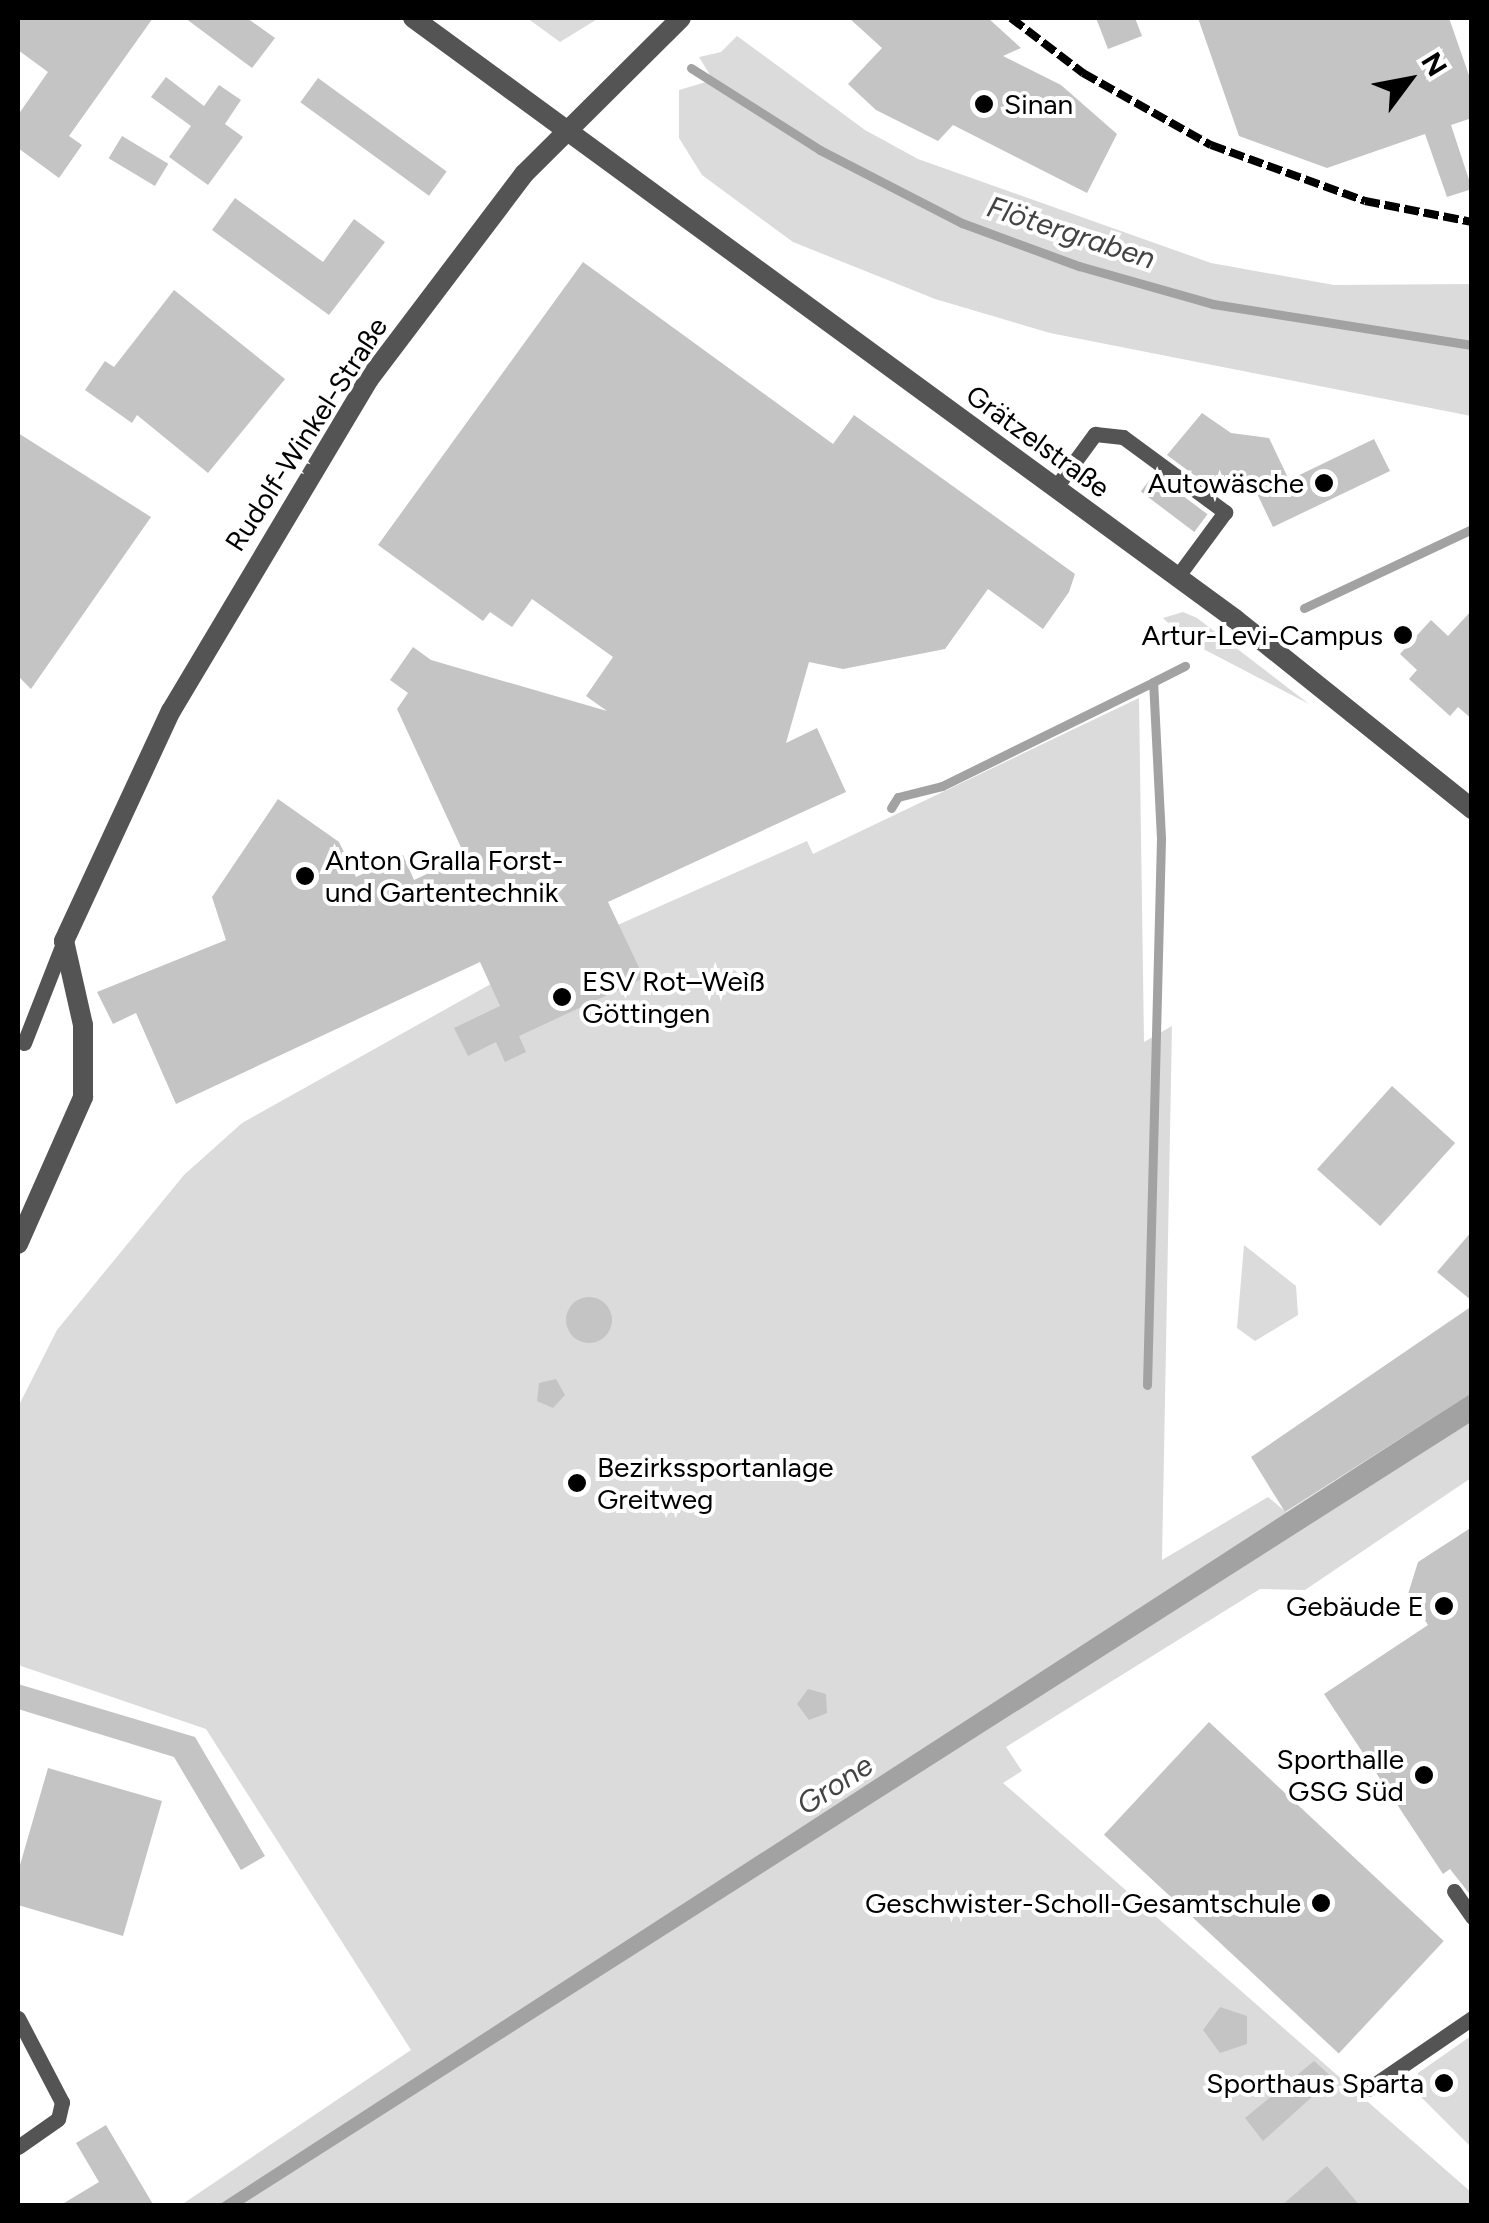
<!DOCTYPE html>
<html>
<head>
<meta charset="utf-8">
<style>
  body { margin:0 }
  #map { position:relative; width:1489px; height:2223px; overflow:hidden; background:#fff; font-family:Figtree,sans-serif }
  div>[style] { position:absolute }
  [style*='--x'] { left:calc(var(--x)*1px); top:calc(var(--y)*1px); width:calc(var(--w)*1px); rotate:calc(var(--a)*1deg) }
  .green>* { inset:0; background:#dbdbdb }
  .water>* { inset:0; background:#a2a2a2 }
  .stream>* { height:9px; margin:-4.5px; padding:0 4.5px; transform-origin:4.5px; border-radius:4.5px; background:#a2a2a2 }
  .building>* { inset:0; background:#c4c4c4; transform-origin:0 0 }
  .round { border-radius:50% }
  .lane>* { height:15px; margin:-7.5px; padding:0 7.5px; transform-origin:7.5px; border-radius:7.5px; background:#545454 }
  .street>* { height:20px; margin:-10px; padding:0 10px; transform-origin:10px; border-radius:10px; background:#545454 }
  .rail>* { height:8px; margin-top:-4px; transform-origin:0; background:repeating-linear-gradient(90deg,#000 0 15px,transparent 0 20px) }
  .dots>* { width:28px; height:28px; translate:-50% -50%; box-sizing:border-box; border:5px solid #fff; border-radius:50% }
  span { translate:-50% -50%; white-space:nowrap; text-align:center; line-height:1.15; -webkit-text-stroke:8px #fff; paint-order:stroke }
  .poi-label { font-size:28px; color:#000 }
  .left { translate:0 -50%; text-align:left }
  .right { translate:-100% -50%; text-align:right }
  .street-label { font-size:28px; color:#000 }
  .water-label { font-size:30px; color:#434343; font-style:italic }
  .frame { position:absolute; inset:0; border:20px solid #000; pointer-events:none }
  .north { position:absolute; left:1359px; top:30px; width:100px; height:100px; -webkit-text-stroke:8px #fff; paint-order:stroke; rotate:58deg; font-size:28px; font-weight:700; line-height:40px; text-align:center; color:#000 }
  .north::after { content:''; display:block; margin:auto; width:35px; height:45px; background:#000; clip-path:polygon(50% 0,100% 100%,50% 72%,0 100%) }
</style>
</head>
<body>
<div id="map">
  <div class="green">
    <i style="clip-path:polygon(527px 18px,599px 18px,560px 42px)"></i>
    <i style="clip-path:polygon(737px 36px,865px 130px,918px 159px,1211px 263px,1334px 285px,1471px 284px,1471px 416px,1050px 333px,935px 299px,793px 242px,702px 175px,679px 138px,679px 90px,713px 80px,699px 57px,721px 52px)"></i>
    <i style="clip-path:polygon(1183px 612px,1197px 618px,1309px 704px,1186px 640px,1163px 618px)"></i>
    <i style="clip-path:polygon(1139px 698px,1144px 1042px,1172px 1026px,1162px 1560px,1268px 1497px,1286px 1512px,1471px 1393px,1471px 1478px,1305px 1590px,1260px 1589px,1006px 1747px,1022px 1771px,1003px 1783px,1471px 2192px,1471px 2205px,181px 2205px,411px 2050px,206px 1729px,18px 1665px,18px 1407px,57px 1330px,184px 1175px,242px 1123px,514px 971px,807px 841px,813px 854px)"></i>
    <i style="clip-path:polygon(1244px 1245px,1296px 1286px,1298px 1315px,1255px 1341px,1237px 1328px)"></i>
    <i style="clip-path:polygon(1471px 2036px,1471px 2147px,1416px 2092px,1418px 2073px)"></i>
  </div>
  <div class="water">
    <i style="clip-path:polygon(1471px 1393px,1471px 1422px,241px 2205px,217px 2206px)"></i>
  </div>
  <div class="stream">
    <i style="--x:691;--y:68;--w:153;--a:32.4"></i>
    <i style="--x:820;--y:150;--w:160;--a:27.2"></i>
    <i style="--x:962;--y:223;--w:125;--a:20.2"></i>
    <i style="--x:1079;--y:266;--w:139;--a:15.8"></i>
    <i style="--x:1213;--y:304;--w:262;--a:9"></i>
    <i style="--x:1304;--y:608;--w:186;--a:-25.2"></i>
    <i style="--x:891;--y:808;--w:13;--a:-58"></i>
    <i style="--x:898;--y:797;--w:45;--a:-14"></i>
    <i style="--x:942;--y:786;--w:235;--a:-26.2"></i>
    <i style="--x:1147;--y:1385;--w:547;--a:-88.53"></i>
    <i style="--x:1161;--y:838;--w:156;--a:-92.9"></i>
    <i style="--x:1153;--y:682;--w:36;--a:-27"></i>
  </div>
  <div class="building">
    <i style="clip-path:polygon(18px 18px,153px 18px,69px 136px,82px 145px,59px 178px,18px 148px,18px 115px,48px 72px,18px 50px)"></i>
    <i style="clip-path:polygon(185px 18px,247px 18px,275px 38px,252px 68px)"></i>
    <i style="clip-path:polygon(849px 18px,988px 18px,1021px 48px,1003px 56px,1061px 85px,1117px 134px,1087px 193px,953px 125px,938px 141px,876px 110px,848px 84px,882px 48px)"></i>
    <i style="clip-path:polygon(1096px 18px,1135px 18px,1142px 36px,1108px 49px)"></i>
    <i style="clip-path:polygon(1198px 18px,1449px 18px,1472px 84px,1472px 118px,1451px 125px,1472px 189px,1447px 197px,1425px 134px,1327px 168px,1239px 136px)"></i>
    <i style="clip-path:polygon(166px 77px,204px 106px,219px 85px,241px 100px,225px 124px,243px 137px,208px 185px,169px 157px,191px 126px,151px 97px)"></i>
    <i style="left:318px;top:78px;width:159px;height:30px;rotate:36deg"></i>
    <i style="left:122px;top:136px;width:54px;height:26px;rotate:31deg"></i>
    <i style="clip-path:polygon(235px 198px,323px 262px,354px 219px,385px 242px,329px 315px,212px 230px)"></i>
    <i style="clip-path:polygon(583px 262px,833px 444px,854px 415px,1075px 574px,1069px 592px,1043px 629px,988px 589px,945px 649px,843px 669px,809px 662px,786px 743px,817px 728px,846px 792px,608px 902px,644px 978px,519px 1036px,526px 1052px,505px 1062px,496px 1042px,468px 1056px,454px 1028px,500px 1006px,480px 962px,176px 1104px,136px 1013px,113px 1024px,97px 992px,226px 940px,212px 897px,278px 799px,339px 842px,356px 877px,403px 855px,414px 880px,465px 856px,397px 709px,408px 693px,390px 680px,413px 647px,431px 660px,607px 711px,586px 696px,613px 657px,532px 599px,512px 627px,490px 612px,483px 621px,378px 545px)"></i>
    <i style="clip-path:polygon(174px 290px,285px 379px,208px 473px,137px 415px,132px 423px,85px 390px,105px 361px,114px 367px)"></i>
    <i style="clip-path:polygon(1202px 413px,1231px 433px,1269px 438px,1289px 480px,1374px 439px,1390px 471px,1273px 527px,1250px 479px,1221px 495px,1167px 455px)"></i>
    <i style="clip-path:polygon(18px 433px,151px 517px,31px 689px,18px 676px)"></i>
    <i style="left:1154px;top:474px;width:67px;height:22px;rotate:37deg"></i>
    <i style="clip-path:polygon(1472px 610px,1472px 719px,1458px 707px,1450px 716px,1409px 679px,1417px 670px,1400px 654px,1431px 620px,1448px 636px)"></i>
    <i style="left:1392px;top:1086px;width:85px;height:112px;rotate:42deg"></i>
    <i style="clip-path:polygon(1472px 1231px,1472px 1301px,1437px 1272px)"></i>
    <i class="round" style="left:566px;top:1297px;width:46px;height:46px"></i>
    <i style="clip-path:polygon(1472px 1306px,1472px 1393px,1285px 1512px,1251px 1457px)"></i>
    <i style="clip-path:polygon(556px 1379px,565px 1395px,553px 1408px,537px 1401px,539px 1383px)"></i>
    <i style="clip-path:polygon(1472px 1527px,1472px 1897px,1450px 1869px,1443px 1874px,1324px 1694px,1428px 1625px,1408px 1594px,1418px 1562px)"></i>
    <i style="clip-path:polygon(18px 1684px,195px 1737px,265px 1856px,241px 1870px,174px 1757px,18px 1709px)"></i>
    <i style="clip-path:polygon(808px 1689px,826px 1694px,827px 1713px,809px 1720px,797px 1704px)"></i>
    <i style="left:1209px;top:1722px;width:321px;height:154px;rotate:43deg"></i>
    <i style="clip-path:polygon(48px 1768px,162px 1801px,123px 1936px,18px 1905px,18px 1872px)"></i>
    <i style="clip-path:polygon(1220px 2007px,1247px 2016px,1247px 2044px,1220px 2053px,1203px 2030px)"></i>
    <i style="clip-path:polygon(1314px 2061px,1333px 2078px,1263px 2141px,1245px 2118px)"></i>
    <i style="clip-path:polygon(106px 2125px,154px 2206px,59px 2206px,99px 2182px,76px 2143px)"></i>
    <i style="clip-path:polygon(1327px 2166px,1360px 2206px,1281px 2206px)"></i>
  </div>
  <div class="lane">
    <i style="--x:1056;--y:487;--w:66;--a:-53.7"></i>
    <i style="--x:1095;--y:434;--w:28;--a:6"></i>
    <i style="--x:1123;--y:437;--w:127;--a:36.3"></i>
    <i style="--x:1225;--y:512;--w:81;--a:126.4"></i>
    <i style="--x:24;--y:1043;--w:110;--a:-68.6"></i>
    <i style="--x:1454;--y:1891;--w:32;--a:55"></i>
    <i style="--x:18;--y:2018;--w:95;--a:62.4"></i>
    <i style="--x:62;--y:2102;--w:17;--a:103"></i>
    <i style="--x:58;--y:2119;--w:49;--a:145"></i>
    <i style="--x:1368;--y:2089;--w:126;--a:-34.3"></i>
  </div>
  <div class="street">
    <i style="--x:413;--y:18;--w:1018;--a:36.17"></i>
    <i style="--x:1235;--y:619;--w:304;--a:38.7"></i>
    <i style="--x:18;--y:1244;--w:161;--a:-66.1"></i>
    <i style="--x:83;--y:1097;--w:72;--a:-90"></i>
    <i style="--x:83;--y:1025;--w:86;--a:-102.7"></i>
    <i style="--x:64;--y:941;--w:254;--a:-65.1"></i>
    <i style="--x:171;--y:711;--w:387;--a:-59.2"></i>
    <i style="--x:369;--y:379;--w:257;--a:-52.9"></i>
    <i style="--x:524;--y:174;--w:221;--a:-44.8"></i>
  </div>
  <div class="rail">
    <i style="--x:1011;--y:18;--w:91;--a:37.4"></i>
    <i style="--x:1083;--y:73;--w:147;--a:29.4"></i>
    <i style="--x:1211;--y:145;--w:164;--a:20"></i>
    <i style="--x:1365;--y:201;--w:109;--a:11.1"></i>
  </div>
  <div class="dots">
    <i style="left:984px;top:104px;background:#000"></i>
    <i style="left:1324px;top:483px;background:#000"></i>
    <i style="left:1403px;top:635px;background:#000"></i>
    <i style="left:305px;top:876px;background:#000"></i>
    <i style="left:562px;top:997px;background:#000"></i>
    <i style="left:577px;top:1483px;background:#000"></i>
    <i style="left:1444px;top:1606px;background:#000"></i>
    <i style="left:1424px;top:1775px;background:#000"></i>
    <i style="left:1321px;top:1903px;background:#000"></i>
    <i style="left:1444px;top:2083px;background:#000"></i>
  </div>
  <div class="poi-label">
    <span class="left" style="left:1004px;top:104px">Sinan</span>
    <span class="right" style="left:1304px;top:483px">Autowäsche</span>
    <span class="right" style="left:1383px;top:635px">Artur-Levi-Campus</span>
    <span class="left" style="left:325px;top:876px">Anton Gralla Forst-<br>und Gartentechnik</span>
    <span class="left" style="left:582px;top:997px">ESV Rot–Weìß<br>Göttingen</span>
    <span class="left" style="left:597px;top:1483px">Bezirkssportanlage<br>Greitweg</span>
    <span class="right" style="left:1424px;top:1606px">Gebäude E</span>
    <span class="right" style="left:1404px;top:1775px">Sporthalle<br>GSG Süd</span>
    <span class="right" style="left:1301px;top:1903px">Geschwister-Scholl-Gesamtschule</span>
    <span class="right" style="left:1424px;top:2083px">Sporthaus Sparta</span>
  </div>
  <div class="street-label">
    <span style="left:306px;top:434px;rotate:-57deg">Rudolf-Winkel-Straße</span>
    <span style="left:1038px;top:441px;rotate:36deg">Grätzelstraße</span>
  </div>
  <div class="water-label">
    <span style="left:1071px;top:233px;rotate:18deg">Flötergraben</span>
    <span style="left:835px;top:1785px;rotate:-33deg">Grone</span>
  </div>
  <div class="frame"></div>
  <div class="north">N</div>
</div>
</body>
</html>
